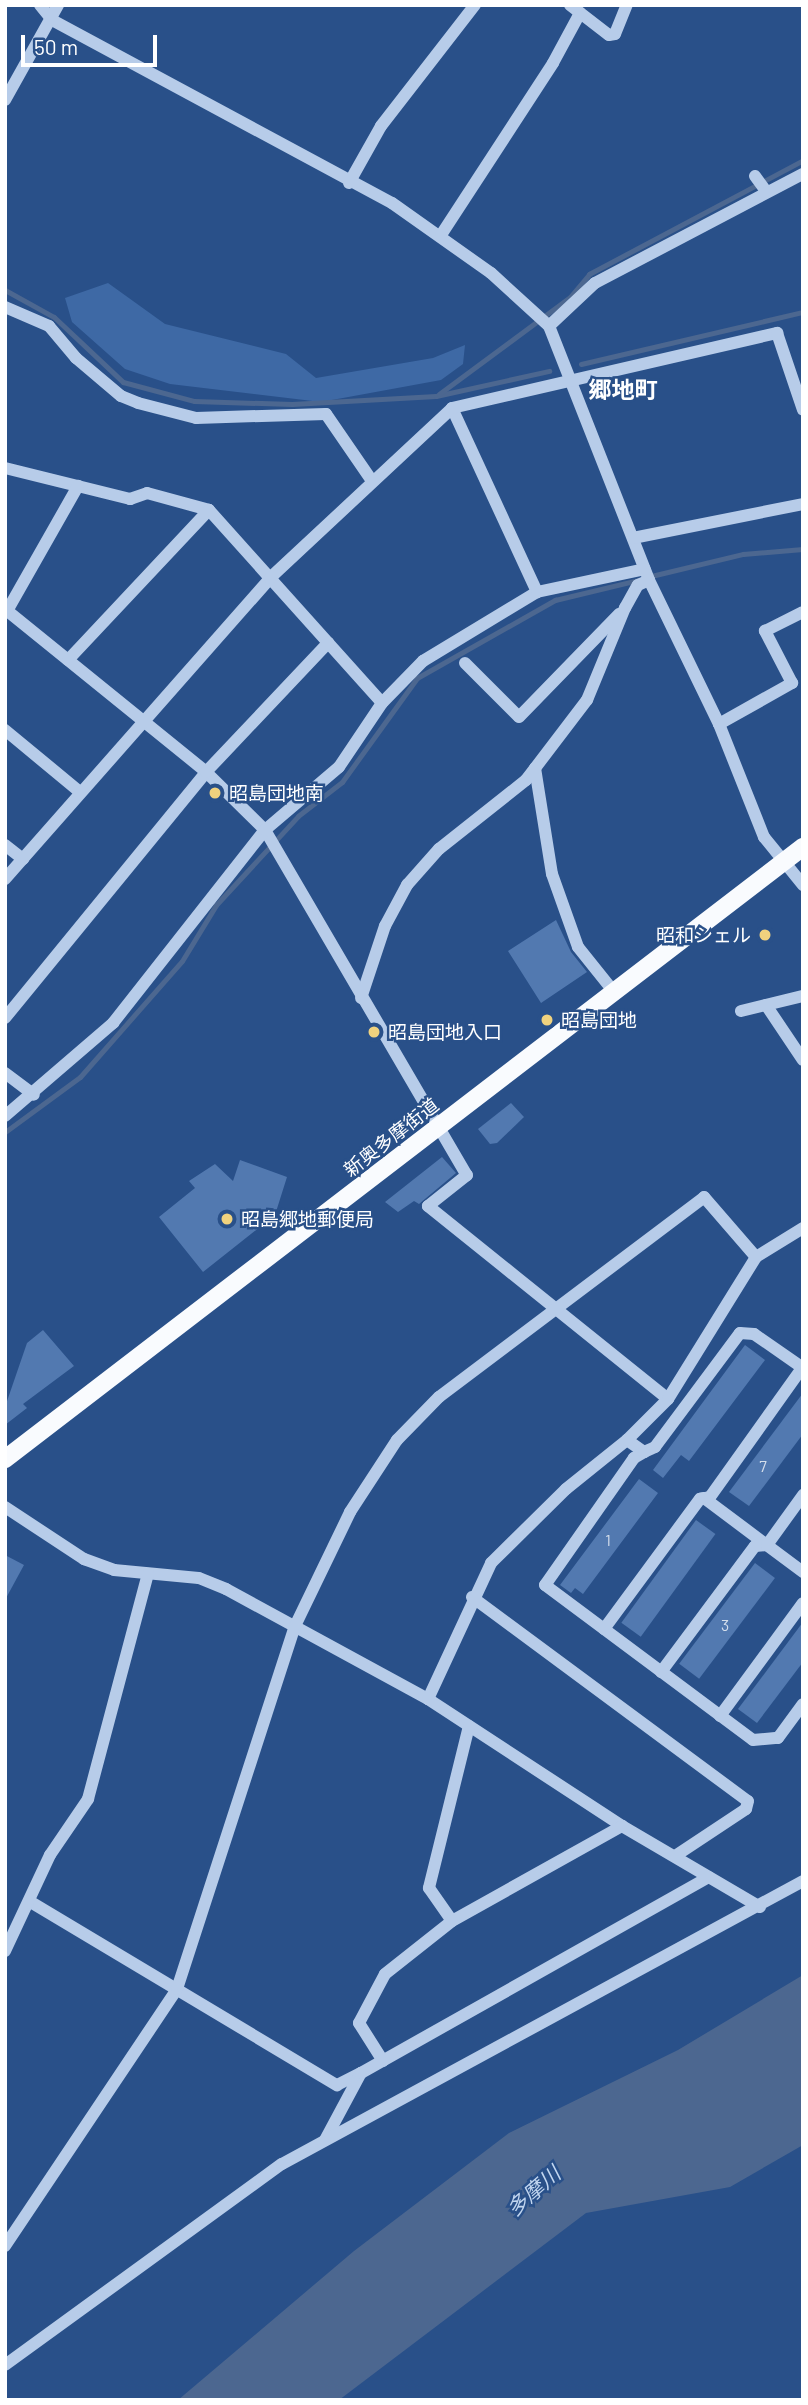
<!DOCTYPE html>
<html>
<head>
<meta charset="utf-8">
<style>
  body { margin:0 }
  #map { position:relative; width:808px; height:2405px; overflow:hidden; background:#295089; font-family:Barlow,"Noto Sans JP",sans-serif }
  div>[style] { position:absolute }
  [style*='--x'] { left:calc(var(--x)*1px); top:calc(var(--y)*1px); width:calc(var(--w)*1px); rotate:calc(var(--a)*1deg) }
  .green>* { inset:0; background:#3e69a5 }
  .water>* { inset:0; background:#4c6790 }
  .stream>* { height:5px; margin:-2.5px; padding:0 2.5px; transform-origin:2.5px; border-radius:2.5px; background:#4c6790 }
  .building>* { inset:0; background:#5279b0; transform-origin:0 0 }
  .minor>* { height:12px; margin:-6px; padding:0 6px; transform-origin:6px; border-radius:6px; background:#b7cce9 }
  .major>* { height:18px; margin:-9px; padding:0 9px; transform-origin:9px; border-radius:9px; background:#f9fbfe }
  .dots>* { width:19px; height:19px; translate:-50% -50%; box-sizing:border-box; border:4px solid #295089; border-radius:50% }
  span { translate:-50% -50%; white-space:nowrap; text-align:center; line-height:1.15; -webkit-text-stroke:5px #295089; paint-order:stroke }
  .number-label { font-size:16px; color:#d4deeb }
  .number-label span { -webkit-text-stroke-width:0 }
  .poi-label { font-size:19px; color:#fff }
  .left { translate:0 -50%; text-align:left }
  .right { translate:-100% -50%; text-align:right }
  .street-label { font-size:19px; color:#fff }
  .water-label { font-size:21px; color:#c2d6f0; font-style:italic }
  .quarter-label { font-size:23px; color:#fff; font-weight:700 }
  .frame { position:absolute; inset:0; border:7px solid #fff; pointer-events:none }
  .scale { position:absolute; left:21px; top:35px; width:136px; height:32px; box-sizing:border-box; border:4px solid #fff; border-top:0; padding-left:9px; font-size:21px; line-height:24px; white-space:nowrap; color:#fff; -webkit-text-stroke:5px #295089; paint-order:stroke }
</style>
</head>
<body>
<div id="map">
  <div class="green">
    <i style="clip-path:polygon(108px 283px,165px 324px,286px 354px,316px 378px,433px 358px,465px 345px,463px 364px,441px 380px,321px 402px,170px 384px,125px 369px,72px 322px,65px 298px)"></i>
  </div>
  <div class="water">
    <i style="clip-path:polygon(803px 1975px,803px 2145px,730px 2187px,586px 2213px,339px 2400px,178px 2400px,354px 2251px,509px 2133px,678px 2050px)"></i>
  </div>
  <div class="stream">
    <i style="--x:5;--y:290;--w:56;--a:28.9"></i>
    <i style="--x:54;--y:317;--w:95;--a:43.3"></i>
    <i style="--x:123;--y:382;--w:73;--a:15"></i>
    <i style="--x:194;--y:401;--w:98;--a:1.8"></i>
    <i style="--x:292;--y:404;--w:144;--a:-3.2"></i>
    <i style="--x:436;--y:396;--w:116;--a:-12.5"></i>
    <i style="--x:581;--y:364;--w:228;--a:-13.2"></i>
    <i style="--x:439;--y:394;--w:163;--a:-36.5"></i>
    <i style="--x:570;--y:297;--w:30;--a:-50"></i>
    <i style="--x:589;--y:274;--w:242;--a:-28"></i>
    <i style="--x:647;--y:577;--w:99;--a:-13.5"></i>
    <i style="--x:743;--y:554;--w:60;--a:-4.8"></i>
    <i style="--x:5;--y:1132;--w:93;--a:-36.3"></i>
    <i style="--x:80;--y:1077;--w:154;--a:-48.7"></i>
    <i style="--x:182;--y:961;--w:66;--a:-58.7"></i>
    <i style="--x:216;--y:905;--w:121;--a:-47.3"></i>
    <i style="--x:298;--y:816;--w:56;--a:-37.7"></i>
    <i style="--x:342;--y:782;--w:128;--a:-54.2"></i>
    <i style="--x:417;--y:678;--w:159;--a:-29.5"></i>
    <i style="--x:555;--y:600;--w:85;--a:-13.5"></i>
  </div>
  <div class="building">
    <i style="clip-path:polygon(556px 920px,571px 952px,587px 972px,541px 1003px,508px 951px)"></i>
    <i style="clip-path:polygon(511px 1103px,524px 1117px,497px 1143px,490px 1144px,478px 1129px)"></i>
    <i style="clip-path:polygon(442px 1157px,456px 1173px,419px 1204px,414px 1201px,398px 1212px,385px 1202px)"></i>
    <i style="clip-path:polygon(240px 1160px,287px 1177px,275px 1215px,203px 1272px,159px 1217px,195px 1188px,189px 1181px,215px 1164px,233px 1181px)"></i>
    <i style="clip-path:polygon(43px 1330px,74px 1366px,23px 1404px,27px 1408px,5px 1425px,5px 1407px,27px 1343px)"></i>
    <i style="clip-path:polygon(745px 1345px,765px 1360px,689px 1461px,681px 1455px,663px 1478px,653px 1470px)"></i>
    <i style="clip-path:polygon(803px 1393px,803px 1434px,749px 1506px,729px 1492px)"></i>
    <i style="clip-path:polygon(639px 1479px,658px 1493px,583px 1594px,575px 1588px,571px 1593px,560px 1585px)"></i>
    <i style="left:696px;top:1520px;width:24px;height:127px;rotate:36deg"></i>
    <i style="clip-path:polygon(5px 1555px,24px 1565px,5px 1600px)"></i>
    <i style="left:755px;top:1563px;width:25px;height:126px;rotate:37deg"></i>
    <i style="clip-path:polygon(803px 1622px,803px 1662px,757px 1723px,738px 1709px)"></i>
  </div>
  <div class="minor">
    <i style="--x:40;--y:5;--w:19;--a:51"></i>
    <i style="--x:52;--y:20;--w:386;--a:28.3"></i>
    <i style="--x:392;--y:203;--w:121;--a:35.3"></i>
    <i style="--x:491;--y:273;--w:79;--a:42.4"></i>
    <i style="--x:549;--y:326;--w:273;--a:68.5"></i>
    <i style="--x:649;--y:580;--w:160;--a:64.1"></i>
    <i style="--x:719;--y:724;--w:122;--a:68.3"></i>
    <i style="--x:764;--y:837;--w:62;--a:50.9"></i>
    <i style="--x:570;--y:5;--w:49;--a:37.6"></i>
    <i style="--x:609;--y:35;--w:6;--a:-9"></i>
    <i style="--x:615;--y:34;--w:31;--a:-68"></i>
    <i style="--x:5;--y:100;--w:109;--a:-60.8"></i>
    <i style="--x:755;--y:176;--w:17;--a:54"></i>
    <i style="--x:349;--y:183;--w:65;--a:-60.7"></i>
    <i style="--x:381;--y:126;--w:153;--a:-52.2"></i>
    <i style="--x:441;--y:235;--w:205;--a:-56.9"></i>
    <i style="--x:553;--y:63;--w:57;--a:-61.6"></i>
    <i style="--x:5;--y:307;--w:48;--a:23.4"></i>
    <i style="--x:49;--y:326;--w:42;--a:49.8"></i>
    <i style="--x:76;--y:358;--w:59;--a:40.2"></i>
    <i style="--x:121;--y:396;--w:18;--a:22"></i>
    <i style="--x:138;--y:403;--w:60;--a:14.5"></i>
    <i style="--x:196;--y:418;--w:130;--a:-1.8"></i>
    <i style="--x:326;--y:414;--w:81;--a:55.5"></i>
    <i style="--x:549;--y:326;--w:63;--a:-43.1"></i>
    <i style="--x:595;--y:283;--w:235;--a:-27.7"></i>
    <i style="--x:452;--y:408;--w:203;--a:65.2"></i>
    <i style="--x:5;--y:468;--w:129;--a:13.9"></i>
    <i style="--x:130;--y:499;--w:18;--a:-19"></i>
    <i style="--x:147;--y:493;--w:64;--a:15.3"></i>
    <i style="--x:209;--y:510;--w:259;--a:48.1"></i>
    <i style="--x:633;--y:538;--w:173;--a:-11.3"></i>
    <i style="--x:5;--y:609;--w:259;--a:39"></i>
    <i style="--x:206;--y:772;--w:83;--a:44.5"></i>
    <i style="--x:265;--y:830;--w:400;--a:59.7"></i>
    <i style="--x:467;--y:1175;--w:50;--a:141.5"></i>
    <i style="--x:428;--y:1206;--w:308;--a:38.8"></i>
    <i style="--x:7;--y:611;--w:144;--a:-60.4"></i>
    <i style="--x:68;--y:660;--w:206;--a:-46.8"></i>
    <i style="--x:465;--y:663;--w:76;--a:45"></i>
    <i style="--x:519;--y:717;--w:144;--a:-45.8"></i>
    <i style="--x:719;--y:724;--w:84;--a:-29.3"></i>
    <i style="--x:792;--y:683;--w:59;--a:-117.4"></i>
    <i style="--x:765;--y:631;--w:42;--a:-26.6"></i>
    <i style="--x:5;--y:730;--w:97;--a:39.6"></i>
    <i style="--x:535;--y:768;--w:107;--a:80.9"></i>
    <i style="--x:552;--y:874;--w:77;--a:70.4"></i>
    <i style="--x:578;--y:947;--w:58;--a:51.3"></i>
    <i style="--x:5;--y:845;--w:23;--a:38"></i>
    <i style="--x:5;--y:879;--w:401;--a:-48.6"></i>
    <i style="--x:270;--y:578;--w:249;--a:-43"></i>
    <i style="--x:452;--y:408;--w:334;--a:-13"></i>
    <i style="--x:777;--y:333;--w:81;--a:71.3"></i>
    <i style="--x:361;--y:998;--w:76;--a:-71.6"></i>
    <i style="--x:385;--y:926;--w:47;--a:-61.8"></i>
    <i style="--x:407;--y:885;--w:48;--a:-48.4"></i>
    <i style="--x:439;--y:849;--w:111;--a:-38.4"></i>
    <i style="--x:526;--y:780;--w:101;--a:-52.7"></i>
    <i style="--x:587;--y:700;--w:100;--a:-67.6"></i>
    <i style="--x:625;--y:608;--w:26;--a:-61"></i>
    <i style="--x:638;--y:585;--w:12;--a:-24"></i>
    <i style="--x:766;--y:1005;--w:66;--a:56.1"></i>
    <i style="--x:741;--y:1011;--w:64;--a:-13.6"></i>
    <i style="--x:5;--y:1018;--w:318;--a:-50.7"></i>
    <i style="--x:206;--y:772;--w:178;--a:-46.6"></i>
    <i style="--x:5;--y:1073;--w:36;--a:37"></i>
    <i style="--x:5;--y:1116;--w:143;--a:-40.7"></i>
    <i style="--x:113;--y:1023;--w:246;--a:-51.8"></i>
    <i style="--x:265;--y:830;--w:97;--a:-40.4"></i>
    <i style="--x:339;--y:767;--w:77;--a:-56.1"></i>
    <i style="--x:382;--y:703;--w:59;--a:-45.7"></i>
    <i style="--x:423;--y:661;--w:133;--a:-31.2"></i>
    <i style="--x:537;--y:592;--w:110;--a:-12"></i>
    <i style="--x:627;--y:1440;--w:21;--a:35"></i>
    <i style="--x:644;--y:1452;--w:12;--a:149"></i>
    <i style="--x:634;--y:1458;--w:155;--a:125"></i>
    <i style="--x:545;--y:1585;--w:259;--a:36.7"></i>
    <i style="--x:753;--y:1740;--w:25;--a:-5"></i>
    <i style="--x:778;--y:1738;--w:42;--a:-53.7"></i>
    <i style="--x:644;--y:1452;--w:12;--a:-24"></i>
    <i style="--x:655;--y:1447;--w:142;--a:-53.3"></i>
    <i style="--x:740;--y:1333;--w:14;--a:4"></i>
    <i style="--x:754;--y:1334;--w:60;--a:34.8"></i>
    <i style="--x:704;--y:1498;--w:124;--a:36.8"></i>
    <i style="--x:5;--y:1507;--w:95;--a:33.4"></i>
    <i style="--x:84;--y:1559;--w:32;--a:20"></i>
    <i style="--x:114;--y:1570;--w:85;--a:5.4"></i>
    <i style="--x:199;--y:1578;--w:29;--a:22"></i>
    <i style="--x:226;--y:1589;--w:230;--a:28.6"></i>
    <i style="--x:428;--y:1699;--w:232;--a:33.2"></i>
    <i style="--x:622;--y:1826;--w:160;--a:30.4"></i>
    <i style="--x:472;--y:1597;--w:343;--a:36.5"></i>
    <i style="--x:748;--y:1801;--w:8;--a:104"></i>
    <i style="--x:746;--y:1809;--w:85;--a:146.5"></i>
    <i style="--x:604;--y:1629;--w:162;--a:-53.6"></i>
    <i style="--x:700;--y:1499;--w:10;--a:-11"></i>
    <i style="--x:710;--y:1497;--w:158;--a:-54.5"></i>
    <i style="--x:661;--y:1672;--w:157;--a:-53.3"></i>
    <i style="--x:755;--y:1546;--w:12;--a:-5"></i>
    <i style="--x:767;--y:1545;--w:62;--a:-54.2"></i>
    <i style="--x:428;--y:1699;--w:150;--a:-65.1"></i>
    <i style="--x:491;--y:1563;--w:105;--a:-44.6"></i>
    <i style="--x:566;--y:1489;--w:78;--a:-38.8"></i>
    <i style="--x:627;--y:1440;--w:58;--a:-45"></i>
    <i style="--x:668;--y:1399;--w:167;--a:-58.2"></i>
    <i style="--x:756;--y:1257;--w:55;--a:-31.7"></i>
    <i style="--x:720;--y:1716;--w:140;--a:-53.7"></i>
    <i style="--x:469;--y:1726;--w:167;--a:103.9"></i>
    <i style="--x:429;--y:1888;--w:40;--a:55.1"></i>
    <i style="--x:452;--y:1921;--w:195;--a:-29.2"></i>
    <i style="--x:29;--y:1901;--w:359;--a:30.9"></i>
    <i style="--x:337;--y:2085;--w:27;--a:-27"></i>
    <i style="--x:5;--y:1951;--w:106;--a:-64.9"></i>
    <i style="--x:50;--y:1855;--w:68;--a:-55.8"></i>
    <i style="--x:88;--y:1799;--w:233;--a:-75.1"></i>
    <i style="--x:383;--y:2061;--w:45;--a:-122.3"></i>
    <i style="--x:359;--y:2023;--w:55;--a:-62"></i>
    <i style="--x:385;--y:1974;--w:85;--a:-38.3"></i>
    <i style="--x:325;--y:2140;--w:76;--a:-61.8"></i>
    <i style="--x:361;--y:2073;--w:399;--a:-29.4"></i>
    <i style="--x:5;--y:2246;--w:309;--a:-56.2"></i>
    <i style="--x:177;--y:1989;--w:382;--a:-72"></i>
    <i style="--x:295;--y:1626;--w:127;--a:-64.2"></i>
    <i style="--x:350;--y:1512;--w:86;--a:-56.9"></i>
    <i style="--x:397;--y:1440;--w:60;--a:-45.7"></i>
    <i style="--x:439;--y:1397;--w:332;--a:-37"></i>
    <i style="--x:704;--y:1197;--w:79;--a:49.1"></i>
    <i style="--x:5;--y:2365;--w:342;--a:-36"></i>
    <i style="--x:282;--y:2164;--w:593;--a:-28.51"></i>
  </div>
  <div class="major">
    <i style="--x:5;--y:1459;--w:1006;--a:-37.49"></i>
  </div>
  <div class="dots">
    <i style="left:215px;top:793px;background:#f0d27e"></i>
    <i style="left:765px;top:935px;background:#f0d27e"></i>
    <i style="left:547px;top:1020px;background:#f0d27e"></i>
    <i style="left:374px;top:1032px;background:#f0d27e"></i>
    <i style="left:227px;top:1219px;background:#f0d27e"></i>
  </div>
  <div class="number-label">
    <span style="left:763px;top:1466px">7</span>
    <span style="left:608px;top:1540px">1</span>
    <span style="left:725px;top:1625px">3</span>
  </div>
  <div class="poi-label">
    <span class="left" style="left:229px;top:793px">昭島団地南</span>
    <span class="right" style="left:751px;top:935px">昭和シェル</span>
    <span class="left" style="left:561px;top:1020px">昭島団地</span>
    <span class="left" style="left:388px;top:1032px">昭島団地入口</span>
    <span class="left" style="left:241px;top:1219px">昭島郷地郵便局</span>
  </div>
  <div class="street-label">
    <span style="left:391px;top:1137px;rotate:-38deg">新奥多摩街道</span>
  </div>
  <div class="water-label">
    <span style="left:533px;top:2191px;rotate:-41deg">多摩川</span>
  </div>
  <div class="quarter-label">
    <span style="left:623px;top:389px">郷地町</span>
  </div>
  <div class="frame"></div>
  <div class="scale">50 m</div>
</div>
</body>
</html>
